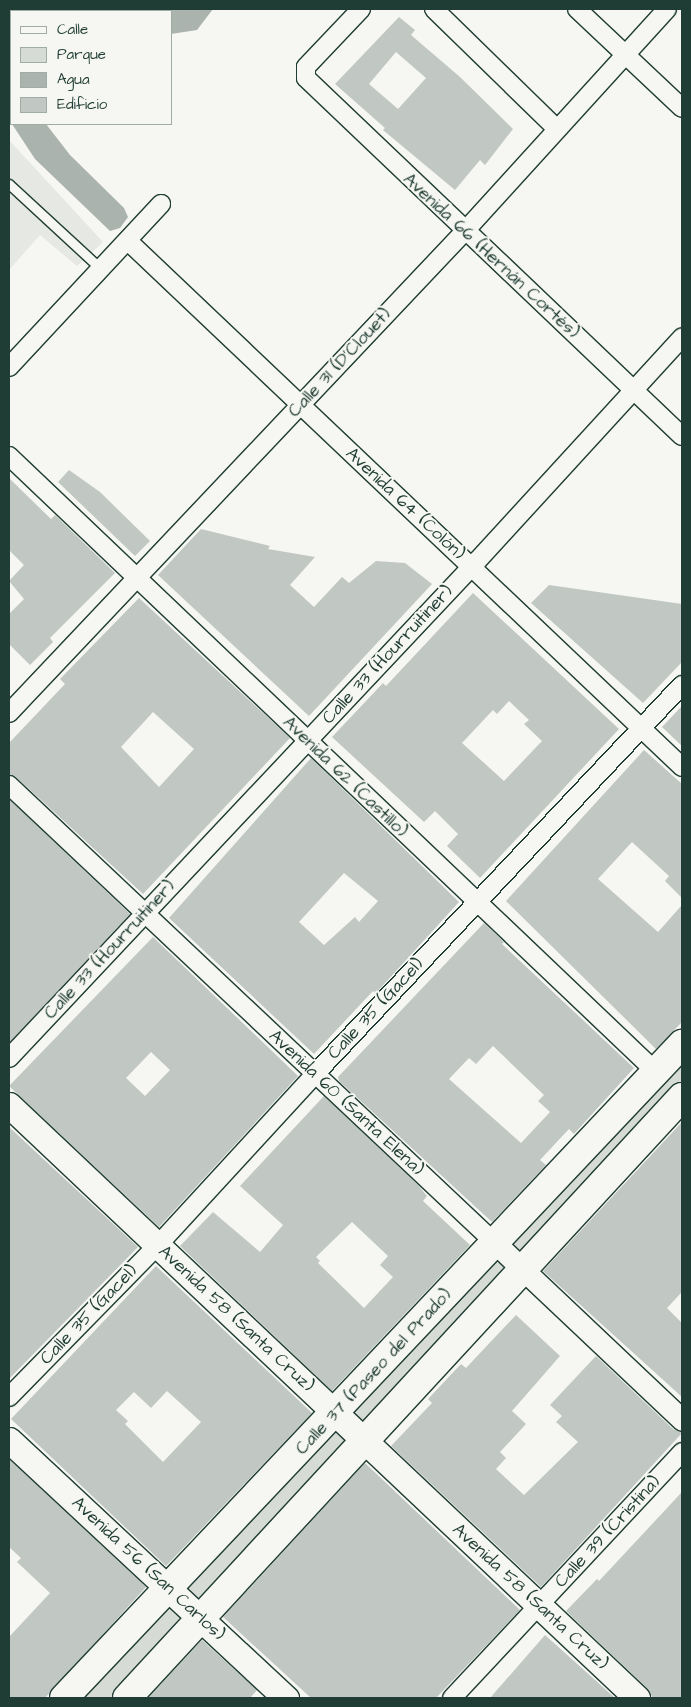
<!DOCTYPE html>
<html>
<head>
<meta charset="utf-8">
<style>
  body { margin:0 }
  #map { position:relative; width:691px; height:1707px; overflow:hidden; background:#f6f6f2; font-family:"Architects Daughter",sans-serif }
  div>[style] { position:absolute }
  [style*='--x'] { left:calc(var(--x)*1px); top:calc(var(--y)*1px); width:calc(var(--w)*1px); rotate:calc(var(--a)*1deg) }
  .built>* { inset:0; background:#e6e8e4 }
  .green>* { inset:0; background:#d6dbd6 }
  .water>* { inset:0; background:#aab3ae }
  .building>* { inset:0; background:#c1c8c3 }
  .roads { filter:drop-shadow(1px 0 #1f3d34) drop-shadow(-1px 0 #1f3d34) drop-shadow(0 1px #1f3d34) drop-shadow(0 -1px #1f3d34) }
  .service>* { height:9px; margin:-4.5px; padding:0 4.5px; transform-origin:4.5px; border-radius:4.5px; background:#f6f6f2 }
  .minor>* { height:18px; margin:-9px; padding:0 9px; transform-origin:9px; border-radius:9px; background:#f6f6f2 }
  .tertiary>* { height:21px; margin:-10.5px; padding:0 10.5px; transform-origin:10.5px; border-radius:10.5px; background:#f6f6f2 }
  .secondary>* { height:25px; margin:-12.5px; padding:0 12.5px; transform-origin:12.5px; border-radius:12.5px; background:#f6f6f2 }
  .primary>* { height:28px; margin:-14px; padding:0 14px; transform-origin:14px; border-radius:14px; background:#f6f6f2 }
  span { translate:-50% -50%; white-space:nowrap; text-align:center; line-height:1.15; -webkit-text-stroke:4px #f6f6f2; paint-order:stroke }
  .street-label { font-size:18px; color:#1f3d34 }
  .frame { position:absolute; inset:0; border:10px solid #1f3d34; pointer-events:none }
  .legend { position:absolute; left:10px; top:10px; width:162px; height:115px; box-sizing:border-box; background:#f6f6f2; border:1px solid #a0aca6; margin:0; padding:6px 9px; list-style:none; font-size:15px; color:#1f3d34 }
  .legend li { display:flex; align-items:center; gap:10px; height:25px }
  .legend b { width:25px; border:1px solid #a0aca6 }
</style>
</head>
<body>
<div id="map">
  <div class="built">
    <i style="clip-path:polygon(9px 140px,103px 242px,77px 266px,40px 235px,9px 270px)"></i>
  </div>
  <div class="green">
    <i style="clip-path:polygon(682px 1054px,682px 1089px,360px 1437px,113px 1698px,73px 1698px)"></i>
  </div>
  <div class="water">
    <i style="clip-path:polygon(9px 9px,213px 9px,197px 30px,171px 34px,171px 11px,11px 11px,11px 123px)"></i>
    <i style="clip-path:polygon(12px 124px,46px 124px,70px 155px,124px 208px,128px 217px,120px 228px,110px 231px,35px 159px)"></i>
  </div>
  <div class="building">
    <i style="clip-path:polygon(evenodd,399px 17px,415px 30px,411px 35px,460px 77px,513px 129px,485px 165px,480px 160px,455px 190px,383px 130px,385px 128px,335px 84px,399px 17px,396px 52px,426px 78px,398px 109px,369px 84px,396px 52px)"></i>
    <i style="clip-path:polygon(69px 470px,100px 492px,150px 541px,135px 556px,58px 482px)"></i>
    <i style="clip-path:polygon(9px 478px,51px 519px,55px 515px,115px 573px,50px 638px,53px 642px,30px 665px,9px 644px,9px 614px,24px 599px,9px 581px,24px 565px,9px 550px)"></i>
    <i style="clip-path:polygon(201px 529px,270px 546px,268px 549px,315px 557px,290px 585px,314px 607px,342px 577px,349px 583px,376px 561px,405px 563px,432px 584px,309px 716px,158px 575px)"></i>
    <i style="clip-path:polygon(549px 585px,682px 604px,682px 662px,643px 703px,531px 603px)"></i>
    <i style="clip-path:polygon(evenodd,473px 593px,619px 729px,480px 878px,447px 846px,458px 834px,435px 811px,424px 822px,332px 737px,383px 683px,386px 686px,473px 593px,509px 701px,529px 720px,524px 724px,542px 741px,504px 781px,462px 743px,493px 710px,497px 714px,509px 701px)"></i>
    <i style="clip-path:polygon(evenodd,139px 598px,290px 738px,143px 894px,16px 777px,9px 775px,9px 743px,65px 684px,60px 679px,139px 598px,153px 712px,194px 749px,159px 787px,121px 747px,153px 712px)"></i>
    <i style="clip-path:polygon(682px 706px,682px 746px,662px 727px)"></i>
    <i style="clip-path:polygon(644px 750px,682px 784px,682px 898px,665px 881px,669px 876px,632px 842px,598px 879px,658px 932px,682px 905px,682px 1022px,656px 1049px,506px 901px)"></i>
    <i style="clip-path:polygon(evenodd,311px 758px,459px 902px,376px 993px,373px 991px,314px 1054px,169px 918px,311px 758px,344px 873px,378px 901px,359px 922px,355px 917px,324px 945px,299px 922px,344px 873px)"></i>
    <i style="clip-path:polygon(9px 799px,130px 914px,9px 1043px)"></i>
    <i style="clip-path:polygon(evenodd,484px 923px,504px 942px,502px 944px,634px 1068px,574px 1134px,569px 1129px,540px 1160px,546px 1165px,492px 1222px,339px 1081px,338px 1077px,484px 923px,493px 1046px,544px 1095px,538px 1101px,550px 1112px,521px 1143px,449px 1079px,469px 1058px,476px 1064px,493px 1046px)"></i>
    <i style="clip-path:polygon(evenodd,153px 937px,298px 1076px,159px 1227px,9px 1086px,153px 937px,151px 1052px,170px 1070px,145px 1096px,126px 1078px,151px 1052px)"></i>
    <i style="clip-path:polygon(evenodd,324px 1096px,418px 1185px,427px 1196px,423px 1201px,470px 1245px,332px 1391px,180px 1246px,213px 1212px,260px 1252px,283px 1225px,240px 1186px,324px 1096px,352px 1222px,388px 1256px,380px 1265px,393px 1277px,364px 1308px,318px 1263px,320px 1261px,316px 1257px,352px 1222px)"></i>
    <i style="clip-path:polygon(682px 1122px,682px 1292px,667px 1308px,682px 1323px,682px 1397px,543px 1271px)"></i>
    <i style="clip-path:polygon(9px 1127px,138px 1247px,9px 1379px)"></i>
    <i style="clip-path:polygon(evenodd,156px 1266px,312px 1413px,166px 1566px,11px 1419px,156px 1266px,167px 1391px,201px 1422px,163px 1462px,125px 1424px,128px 1421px,116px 1410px,134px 1392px,151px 1408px,167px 1391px)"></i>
    <i style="clip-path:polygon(516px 1315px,560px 1356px,512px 1411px,526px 1424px,500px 1452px,506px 1458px,496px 1469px,524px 1495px,578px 1442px,556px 1422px,562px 1416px,550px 1405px,596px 1356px,673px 1429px,682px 1433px,541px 1587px,391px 1446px,432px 1403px,428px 1399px,461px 1364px,466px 1368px)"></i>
    <i style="clip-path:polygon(9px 1459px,146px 1587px,45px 1698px,9px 1698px,9px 1637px,50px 1593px,17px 1562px,21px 1558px,9px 1547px)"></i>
    <i style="clip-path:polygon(365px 1463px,520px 1610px,436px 1698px,311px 1698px,223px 1617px)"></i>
    <i style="clip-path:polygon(682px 1492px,682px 1698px,653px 1698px,647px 1688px,566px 1611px,597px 1579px,599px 1581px)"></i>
    <i style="clip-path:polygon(545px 1635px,574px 1661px,615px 1698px,490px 1698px)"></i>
    <i style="clip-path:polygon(202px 1640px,257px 1690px,250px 1698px,148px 1698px)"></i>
  </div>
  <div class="roads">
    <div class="service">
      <i style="--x:9;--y:184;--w:125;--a:42.7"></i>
    </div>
    <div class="minor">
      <i style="--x:361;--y:9;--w:80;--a:133.5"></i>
      <i style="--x:306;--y:67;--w:11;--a:90"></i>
      <i style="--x:306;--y:78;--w:519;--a:43.6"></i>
      <i style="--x:434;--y:9;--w:172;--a:44.3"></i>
      <i style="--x:577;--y:9;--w:144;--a:43.3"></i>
      <i style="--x:128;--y:241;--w:764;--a:43.51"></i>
      <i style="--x:9;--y:367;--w:223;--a:-47"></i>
      <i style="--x:9;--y:456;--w:893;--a:43.59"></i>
      <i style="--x:9;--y:713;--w:664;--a:-46.59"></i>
      <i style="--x:465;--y:231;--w:300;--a:-47.7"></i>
      <i style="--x:9;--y:785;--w:666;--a:43.3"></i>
      <i style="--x:9;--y:1058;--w:684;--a:-46.72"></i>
      <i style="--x:478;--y:560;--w:302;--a:-47.5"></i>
      <i style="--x:9;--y:1397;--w:213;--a:-45.6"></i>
      <i style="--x:158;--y:1245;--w:232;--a:-47.4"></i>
      <i style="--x:315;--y:1074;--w:535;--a:-46.67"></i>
      <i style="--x:452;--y:1698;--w:337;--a:-46.9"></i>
    </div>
    <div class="tertiary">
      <i style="--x:494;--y:1242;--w:259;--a:43.4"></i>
    </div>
    <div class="secondary">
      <i style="--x:9;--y:1105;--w:864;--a:43.36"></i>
      <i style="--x:9;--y:1440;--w:379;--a:43"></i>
    </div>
    <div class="primary">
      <i style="--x:64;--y:1698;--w:900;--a:-46.62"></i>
      <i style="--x:127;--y:1698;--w:818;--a:-47.28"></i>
    </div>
  </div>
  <div class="street-label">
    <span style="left:491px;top:256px;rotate:43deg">Avenida 66 (Hernán Cortés)</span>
    <span style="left:340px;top:363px;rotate:-47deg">Calle 31 (D'Clouet)</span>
    <span style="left:405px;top:504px;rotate:43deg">Avenida 64 (Colón)</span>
    <span style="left:388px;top:655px;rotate:-47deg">Calle 33 (Hourruitiner)</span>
    <span style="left:345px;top:777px;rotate:44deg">Avenida 62 (Castillo)</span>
    <span style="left:110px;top:950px;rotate:-47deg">Calle 33 (Hourruitiner)</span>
    <span style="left:376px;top:1009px;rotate:-47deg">Calle 35 (Gacel)</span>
    <span style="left:346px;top:1103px;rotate:43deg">Avenida 60 (Santa Elena)</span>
    <span style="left:89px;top:1315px;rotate:-46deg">Calle 35 (Gacel)</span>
    <span style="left:236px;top:1319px;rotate:43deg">Avenida 58 (Santa Cruz)</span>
    <span style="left:374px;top:1372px;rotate:-47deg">Calle 37 (Paseo del Prado)</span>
    <span style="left:608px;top:1532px;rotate:-47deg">Calle 39 (Cristina)</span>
    <span style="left:148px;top:1569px;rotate:43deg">Avenida 56 (San Carlos)</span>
    <span style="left:530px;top:1597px;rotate:43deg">Avenida 58 (Santa Cruz)</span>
  </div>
  <div class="frame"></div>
  <ul class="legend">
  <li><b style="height:6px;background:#f6f6f2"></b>Calle</li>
  <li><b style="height:14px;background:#d6dbd6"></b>Parque</li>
  <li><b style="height:14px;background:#aab3ae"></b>Agua</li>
  <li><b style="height:14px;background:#c1c8c3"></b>Edificio</li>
  </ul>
</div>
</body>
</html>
